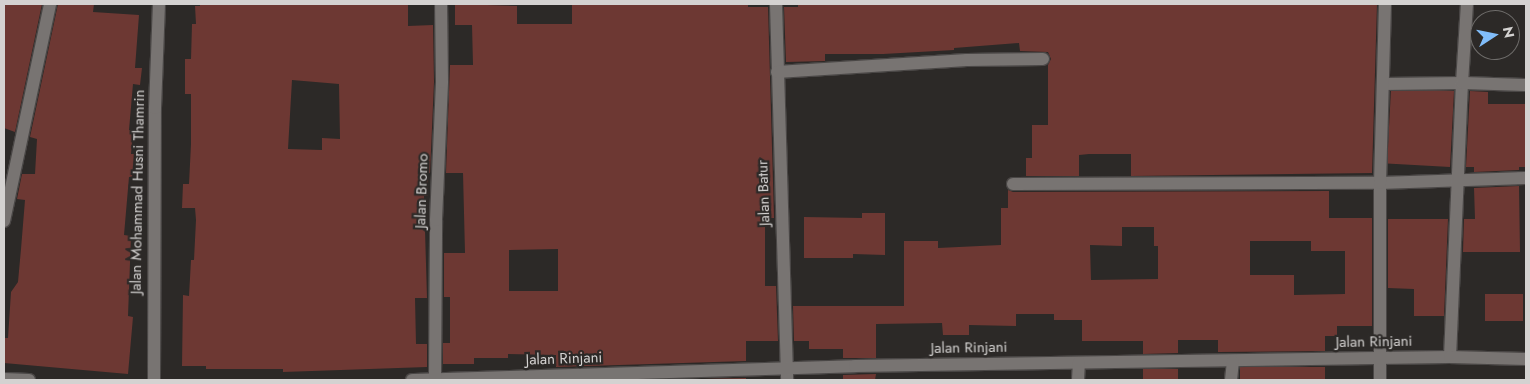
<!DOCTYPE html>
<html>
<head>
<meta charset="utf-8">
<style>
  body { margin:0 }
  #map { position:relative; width:1530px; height:384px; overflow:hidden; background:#2c2927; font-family:Jost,sans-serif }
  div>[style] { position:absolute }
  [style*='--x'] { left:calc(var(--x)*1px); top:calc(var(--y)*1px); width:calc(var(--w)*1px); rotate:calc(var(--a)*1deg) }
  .building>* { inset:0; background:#6d3833; transform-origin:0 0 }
  .roads { filter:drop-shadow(1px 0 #4a4746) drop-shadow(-1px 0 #4a4746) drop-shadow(0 1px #4a4746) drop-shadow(0 -1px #4a4746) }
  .minor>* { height:12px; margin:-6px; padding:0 6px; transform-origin:6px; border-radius:6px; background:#787472 }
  span { translate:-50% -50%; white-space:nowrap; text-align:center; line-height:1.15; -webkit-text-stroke:4.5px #2c2927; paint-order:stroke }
  .street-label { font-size:15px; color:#d4d2d1 }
  .frame { position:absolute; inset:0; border:5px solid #d4d2d1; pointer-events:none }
  .north { position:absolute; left:1470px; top:10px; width:50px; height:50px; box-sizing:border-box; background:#2c2927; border:1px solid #6f6d6b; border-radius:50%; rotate:79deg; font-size:14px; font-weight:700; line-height:20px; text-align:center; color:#d4d2d1 }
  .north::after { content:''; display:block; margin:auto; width:18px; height:22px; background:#81bdfa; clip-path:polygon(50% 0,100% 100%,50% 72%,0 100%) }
</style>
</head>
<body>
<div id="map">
  <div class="building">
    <i style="clip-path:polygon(4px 4px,42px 4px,15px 132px,4px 128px)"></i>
    <i style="clip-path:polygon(58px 4px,94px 4px,93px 12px,139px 15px,135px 68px,142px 68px,140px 85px,133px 84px,129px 130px,133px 130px,131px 154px,134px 154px,132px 177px,129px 177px,124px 235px,131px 236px,128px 316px,133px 317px,128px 374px,4px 363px,4px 338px,8px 338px,11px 292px,18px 282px,21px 249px,25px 200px,17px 199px,22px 174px,35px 174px,37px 139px,30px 137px)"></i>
    <i style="clip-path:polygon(evenodd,200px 4px,408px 4px,408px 26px,433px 25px,434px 82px,430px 173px,428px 173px,428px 196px,424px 196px,427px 298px,415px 298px,416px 344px,427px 344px,427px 367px,283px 372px,283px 369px,206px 369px,206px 366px,182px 366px,183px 295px,189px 296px,191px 260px,194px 260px,196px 220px,195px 208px,182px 208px,183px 184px,189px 184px,191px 144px,191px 94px,185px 94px,185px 59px,191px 59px,192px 24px,196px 24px,195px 6px,200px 6px,200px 4px,292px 80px,339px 84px,340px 139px,322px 138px,322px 150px,288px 149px,292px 80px)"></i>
    <i style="clip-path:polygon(evenodd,455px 4px,517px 6px,517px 24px,572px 24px,572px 4px,748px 4px,748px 7px,768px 7px,774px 218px,765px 218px,765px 286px,776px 286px,778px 341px,746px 341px,746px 361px,556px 367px,556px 355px,508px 354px,508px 358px,474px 358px,474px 364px,443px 364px,443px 343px,450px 343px,450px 297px,444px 297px,444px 253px,465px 253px,463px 173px,446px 173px,450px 65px,473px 65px,472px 25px,455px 25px,455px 4px,558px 249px,558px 291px,509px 291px,509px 250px,558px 249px)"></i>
    <i style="clip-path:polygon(798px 4px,1377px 4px,1372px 173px,1131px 176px,1131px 154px,1089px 154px,1079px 155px,1079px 176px,1026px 176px,1026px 158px,1032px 158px,1032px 125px,1048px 125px,1048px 65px,1051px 59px,1048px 52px,1020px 51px,1019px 43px,954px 48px,954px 50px,883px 54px,825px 54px,825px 61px,786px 62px,784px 7px,798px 7px)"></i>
    <i style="left:1454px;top:91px;width:76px;height:63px;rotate:93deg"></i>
    <i style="clip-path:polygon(1470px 91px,1488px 92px,1488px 104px,1526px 104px,1525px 167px,1519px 167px,1519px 170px,1474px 172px,1474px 167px,1466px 167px)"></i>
    <i style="clip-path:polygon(1519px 186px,1520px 252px,1463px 252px,1464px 219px,1475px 219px,1474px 188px)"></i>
    <i style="clip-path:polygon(evenodd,1008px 190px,1013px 192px,1329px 191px,1329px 218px,1372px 218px,1372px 326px,1337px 326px,1337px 336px,1325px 336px,1325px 351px,1218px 352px,1218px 340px,1178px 340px,1178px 353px,1143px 354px,1143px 341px,1082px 341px,1082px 320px,1054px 320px,1054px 314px,1016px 314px,1016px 326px,969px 325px,969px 335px,943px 335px,942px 323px,876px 324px,876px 358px,843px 358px,843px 349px,809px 349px,809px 341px,794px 341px,793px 306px,904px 306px,904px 241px,938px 241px,938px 248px,1001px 245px,1001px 208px,1008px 208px,1008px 190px,1122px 227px,1154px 227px,1154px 246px,1158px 246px,1158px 279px,1091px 280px,1090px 245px,1122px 246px,1122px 227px,1008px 190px,1250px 241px,1311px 241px,1311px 251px,1345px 251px,1345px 294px,1294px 295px,1294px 275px,1250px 275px,1250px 241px)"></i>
    <i style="clip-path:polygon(862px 213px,885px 213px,885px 255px,853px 254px,853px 258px,804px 258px,804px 217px,862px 218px)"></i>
    <i style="clip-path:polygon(1388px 219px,1448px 219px,1444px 316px,1414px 316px,1414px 289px,1388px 288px)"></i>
    <i style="left:1485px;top:294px;width:38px;height:27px"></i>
    <i style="left:1325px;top:367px;width:13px;height:85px;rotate:90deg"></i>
    <i style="left:1178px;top:369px;width:11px;height:35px;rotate:90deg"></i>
    <i style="clip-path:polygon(876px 374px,875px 380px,843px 380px,843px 375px)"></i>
    <i style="clip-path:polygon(746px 378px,746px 380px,661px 380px)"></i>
  </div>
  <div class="roads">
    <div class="minor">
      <i style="--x:776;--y:4;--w:376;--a:88.3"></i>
      <i style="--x:777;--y:72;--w:190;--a:-3.6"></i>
      <i style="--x:967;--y:60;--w:76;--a:-0.8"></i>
      <i style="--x:1383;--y:84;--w:79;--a:-0.7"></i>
      <i style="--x:1462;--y:83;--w:79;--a:-86.4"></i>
      <i style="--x:1013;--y:184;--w:367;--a:-0.2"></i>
      <i style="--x:1380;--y:183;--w:145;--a:-2"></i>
      <i style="--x:4;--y:221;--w:222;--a:-78"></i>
      <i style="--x:1450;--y:357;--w:274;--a:-87.5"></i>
      <i style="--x:1462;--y:83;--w:64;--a:1.8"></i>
      <i style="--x:4;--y:379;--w:25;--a:2"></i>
      <i style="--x:154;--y:380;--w:272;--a:-89.8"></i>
      <i style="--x:155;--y:108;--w:104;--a:-87.8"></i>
      <i style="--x:412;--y:380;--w:443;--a:-1.8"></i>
      <i style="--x:855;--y:366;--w:595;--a:-0.87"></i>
      <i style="--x:1450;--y:357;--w:76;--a:1.5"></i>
      <i style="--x:435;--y:380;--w:160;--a:-89.6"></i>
      <i style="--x:436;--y:220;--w:138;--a:-87.5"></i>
      <i style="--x:442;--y:82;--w:78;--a:-90.7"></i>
      <i style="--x:1078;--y:380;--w:17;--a:-87"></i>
      <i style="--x:1231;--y:380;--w:18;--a:-84"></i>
      <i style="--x:1380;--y:380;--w:197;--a:-90"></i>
      <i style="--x:1380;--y:183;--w:179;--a:-88.4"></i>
    </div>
  </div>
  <div class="street-label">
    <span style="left:422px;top:191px;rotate:-88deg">Jalan Bromo</span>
    <span style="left:138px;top:192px;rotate:-89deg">Jalan Mohammad Husni Thamrin</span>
    <span style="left:764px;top:193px;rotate:-92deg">Jalan Batur</span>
    <span style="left:1374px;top:342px;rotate:-1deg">Jalan Rinjani</span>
    <span style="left:969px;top:348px;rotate:-1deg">Jalan Rinjani</span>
    <span style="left:564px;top:359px;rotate:-2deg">Jalan Rinjani</span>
  </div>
  <div class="frame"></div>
  <div class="north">N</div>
</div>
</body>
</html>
